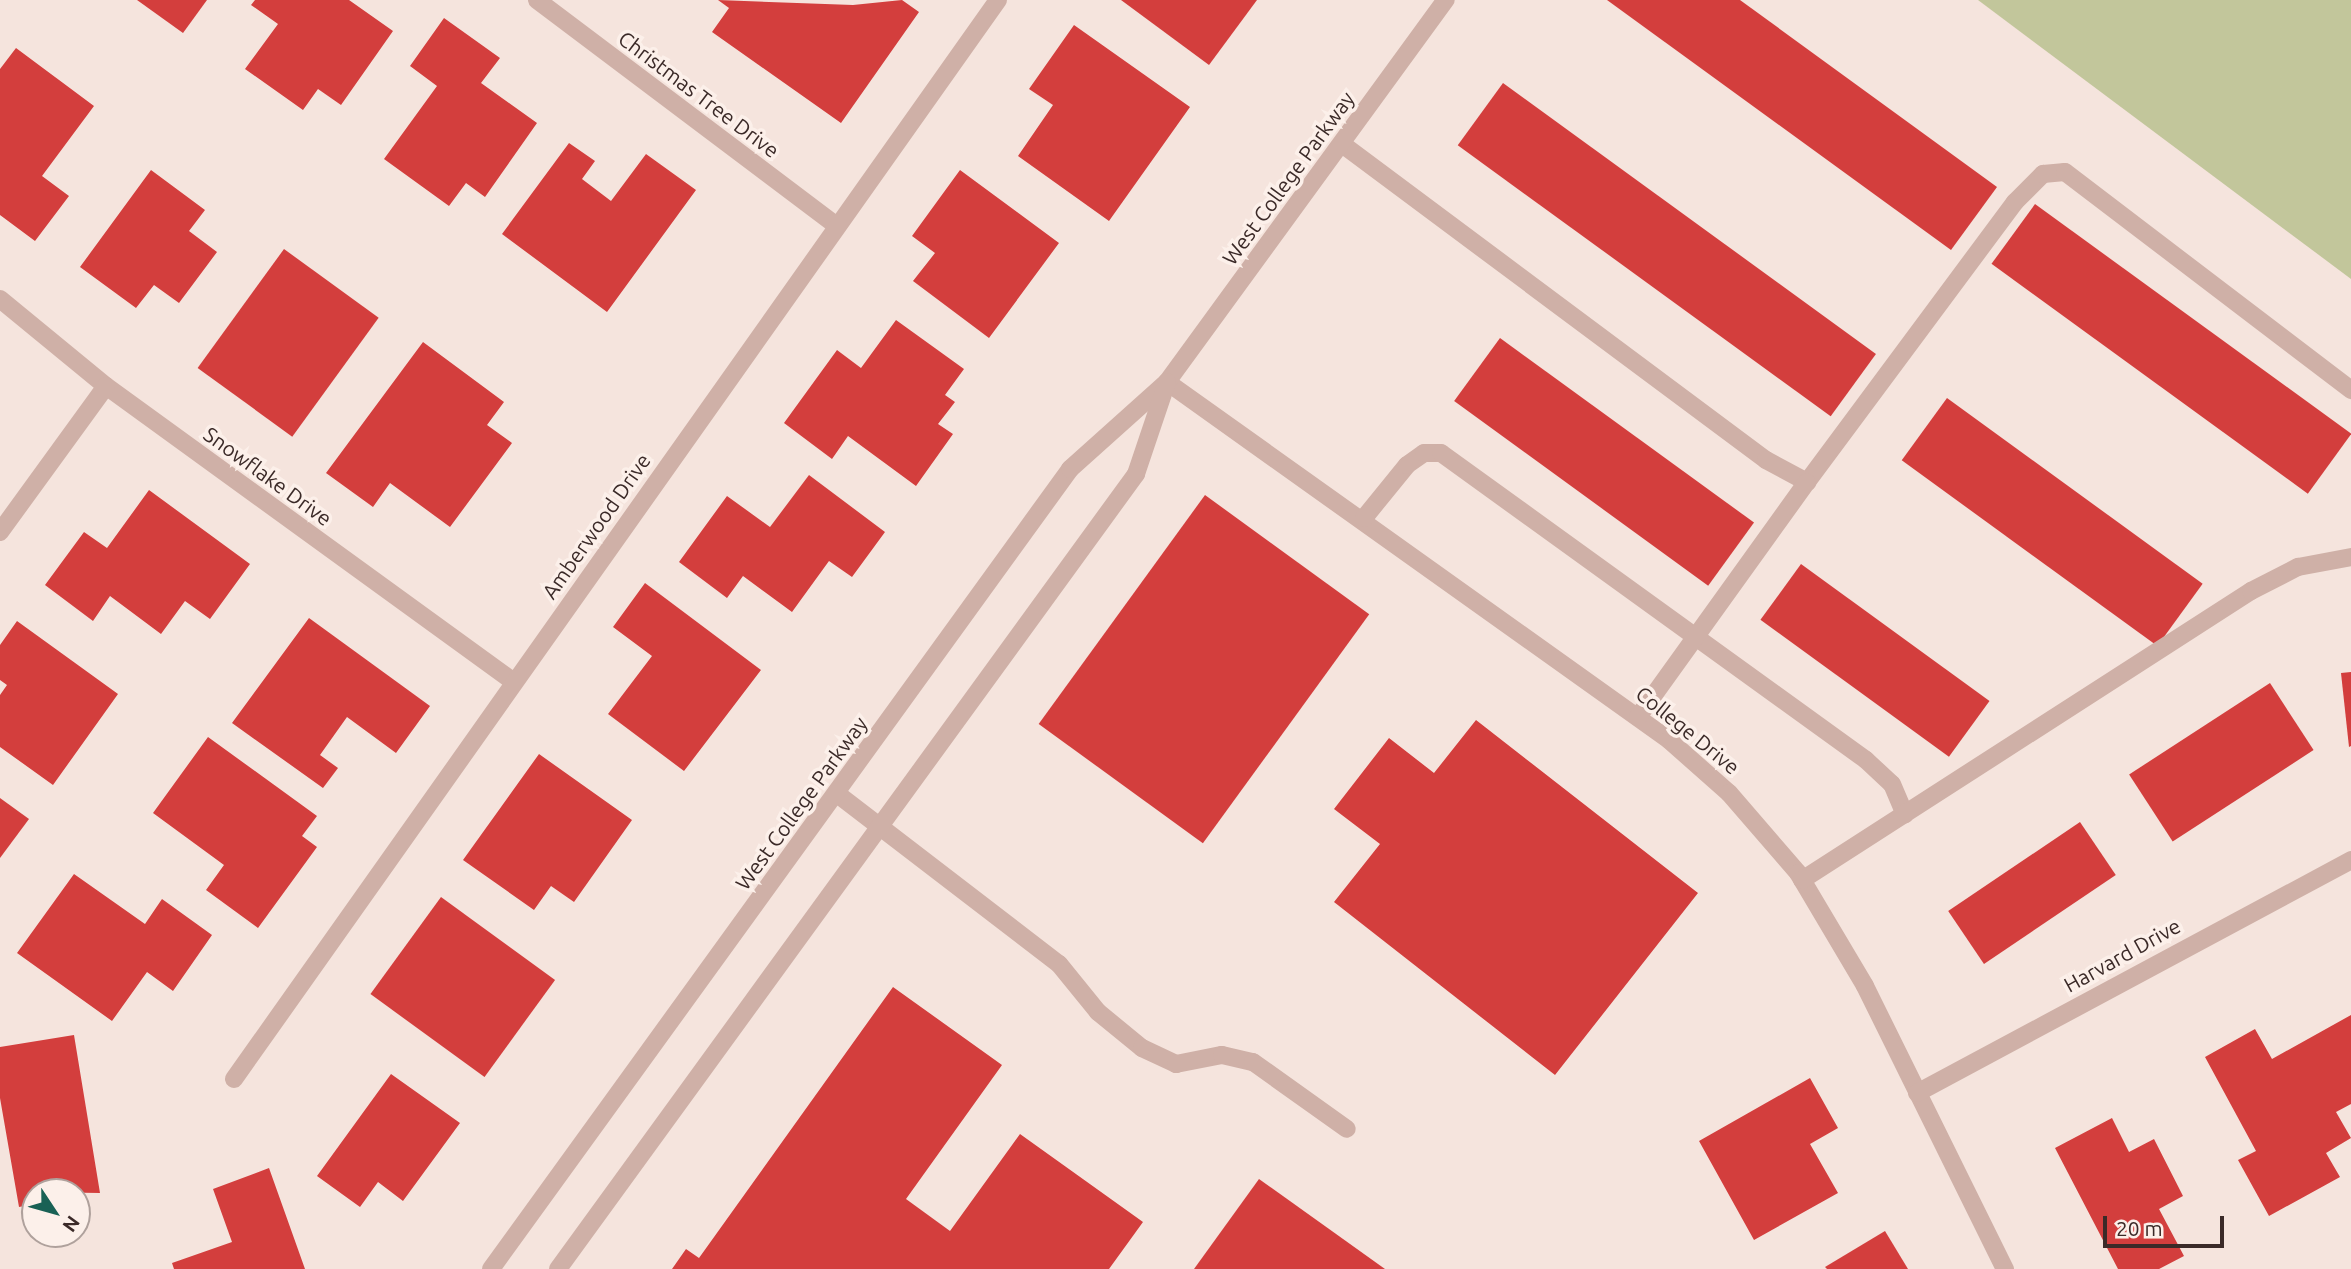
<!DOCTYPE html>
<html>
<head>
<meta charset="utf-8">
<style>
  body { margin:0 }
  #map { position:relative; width:2351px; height:1269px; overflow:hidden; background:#f5e4dd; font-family:Ubuntu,sans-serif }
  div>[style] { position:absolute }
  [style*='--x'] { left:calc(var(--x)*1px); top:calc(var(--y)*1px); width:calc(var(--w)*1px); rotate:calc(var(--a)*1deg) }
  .green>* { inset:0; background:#c2c69b }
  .building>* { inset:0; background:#d33e3d; transform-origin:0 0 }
  .minor>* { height:18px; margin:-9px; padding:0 9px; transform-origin:9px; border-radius:9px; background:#cfb0a7 }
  span { translate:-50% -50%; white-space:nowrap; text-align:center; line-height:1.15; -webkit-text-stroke:7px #fcf0ea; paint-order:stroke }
  .street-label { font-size:21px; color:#3b2a28 }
  .north { position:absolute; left:21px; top:1178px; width:70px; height:70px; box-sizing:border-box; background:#fcf0ea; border:2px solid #afa19c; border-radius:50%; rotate:126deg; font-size:19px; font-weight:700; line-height:28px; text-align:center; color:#3b2a28 }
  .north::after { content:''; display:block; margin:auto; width:24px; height:32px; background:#196155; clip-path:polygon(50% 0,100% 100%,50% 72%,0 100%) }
  .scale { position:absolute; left:2103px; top:1216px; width:121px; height:32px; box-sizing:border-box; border:4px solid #3b2a28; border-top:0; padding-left:9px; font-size:21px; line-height:24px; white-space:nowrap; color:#3b2a28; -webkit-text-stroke:5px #fcf0ea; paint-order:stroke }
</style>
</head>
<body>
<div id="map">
  <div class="green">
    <i style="clip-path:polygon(1979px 0,2351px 0,2351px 279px,1978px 0)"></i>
  </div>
  <div class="building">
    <i style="clip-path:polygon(137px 0,207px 0,183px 33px)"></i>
    <i style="clip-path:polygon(255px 0,349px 0,393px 31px,341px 105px,318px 89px,303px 110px,245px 69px,278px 24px,251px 5px)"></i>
    <i style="clip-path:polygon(718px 0,853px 5px,902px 0,919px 12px,841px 123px,712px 32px,729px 8px)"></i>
    <i style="clip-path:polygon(1121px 0,1257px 0,1209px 65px)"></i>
    <i style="clip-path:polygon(1607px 0,1740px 0,1997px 187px,1951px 250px)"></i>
    <i style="clip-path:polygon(444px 18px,500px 58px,481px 83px,537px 123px,485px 197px,466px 183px,449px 206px,384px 159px,437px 86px,410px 66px)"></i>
    <i style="clip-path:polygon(1074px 25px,1190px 107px,1109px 221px,1018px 156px,1053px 105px,1029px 89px)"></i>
    <i style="clip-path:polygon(16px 48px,94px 106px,42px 176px,69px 196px,35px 241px,0 215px,0 69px)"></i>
    <i style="left:1503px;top:83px;width:461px;height:77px;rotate:36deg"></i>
    <i style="clip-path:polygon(569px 143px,595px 161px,582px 179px,611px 201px,646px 154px,696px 190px,607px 312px,502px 234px)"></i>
    <i style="clip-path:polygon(151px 170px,205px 210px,189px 231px,217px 252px,179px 303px,154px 285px,136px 308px,80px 267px)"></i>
    <i style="clip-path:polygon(960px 170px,1059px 243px,989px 338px,913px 281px,935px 253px,912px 236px)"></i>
    <i style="left:2035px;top:204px;width:391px;height:74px;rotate:36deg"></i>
    <i style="left:284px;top:249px;width:117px;height:147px;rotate:36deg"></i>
    <i style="clip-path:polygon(896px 320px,964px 369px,945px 395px,955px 402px,938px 424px,953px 434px,916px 486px,848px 436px,832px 459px,784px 423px,837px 350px,861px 368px)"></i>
    <i style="left:1500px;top:338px;width:314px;height:78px;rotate:36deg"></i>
    <i style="clip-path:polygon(423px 342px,504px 402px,487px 425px,512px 443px,450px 527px,390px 483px,373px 507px,326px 473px)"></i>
    <i style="left:1947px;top:398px;width:316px;height:77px;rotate:36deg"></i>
    <i style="clip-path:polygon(809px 475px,885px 532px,852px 577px,829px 561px,792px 612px,743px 576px,727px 598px,679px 562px,727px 496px,770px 527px)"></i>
    <i style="clip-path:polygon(149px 490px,250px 564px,210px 619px,185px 601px,161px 634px,110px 596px,93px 621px,45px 585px,84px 532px,107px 548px)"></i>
    <i style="left:1205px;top:495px;width:203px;height:283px;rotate:36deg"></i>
    <i style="left:1801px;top:564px;width:233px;height:69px;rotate:36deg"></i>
    <i style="clip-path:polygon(645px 583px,761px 670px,684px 771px,608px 714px,652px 656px,613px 627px)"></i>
    <i style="clip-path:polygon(309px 618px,430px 706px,396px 753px,347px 717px,320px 755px,338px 768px,323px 788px,232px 723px)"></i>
    <i style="clip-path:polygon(17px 621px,118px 694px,53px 785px,0 747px,0 695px,7px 685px,0 680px,0 645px)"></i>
    <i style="clip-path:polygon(2351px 672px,2351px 746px,2349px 747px,2341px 673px)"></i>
    <i style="left:2270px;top:683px;width:80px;height:168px;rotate:57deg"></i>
    <i style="clip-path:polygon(1476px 720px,1698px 893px,1555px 1075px,1334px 902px,1380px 844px,1334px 809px,1389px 738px,1434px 773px)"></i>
    <i style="clip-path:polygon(208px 737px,317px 816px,302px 836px,317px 847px,258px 928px,206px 890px,224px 865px,153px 813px)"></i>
    <i style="clip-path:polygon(539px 754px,632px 820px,574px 902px,551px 886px,534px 910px,463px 860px)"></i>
    <i style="clip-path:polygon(0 798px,29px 819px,0 858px)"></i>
    <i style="left:2080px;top:822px;width:64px;height:159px;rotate:56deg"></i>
    <i style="clip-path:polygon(74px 874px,145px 924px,162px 899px,212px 935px,173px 991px,147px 972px,112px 1021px,17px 953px)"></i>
    <i style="left:441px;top:897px;width:141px;height:120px;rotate:36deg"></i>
    <i style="clip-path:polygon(893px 987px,1002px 1065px,906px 1199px,950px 1231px,1020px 1134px,1143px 1222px,1109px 1269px,672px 1269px,686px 1249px,699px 1258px)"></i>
    <i style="clip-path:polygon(2351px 1015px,2351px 1104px,2336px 1112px,2351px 1138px,2326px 1153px,2340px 1177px,2269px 1216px,2238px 1160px,2256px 1151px,2205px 1057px,2255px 1029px,2272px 1059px)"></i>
    <i style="clip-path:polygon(74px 1035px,100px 1193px,35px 1192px,35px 1204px,19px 1207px,0 1098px,0 1047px)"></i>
    <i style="clip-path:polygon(391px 1074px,460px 1123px,403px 1201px,378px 1182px,360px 1207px,317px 1176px)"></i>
    <i style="clip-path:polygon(1810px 1078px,1838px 1128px,1810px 1144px,1838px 1193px,1754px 1240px,1699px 1141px)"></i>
    <i style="clip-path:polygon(2112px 1118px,2129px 1152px,2154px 1139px,2183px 1196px,2159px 1209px,2184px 1256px,2159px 1269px,2118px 1269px,2055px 1148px)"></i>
    <i style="clip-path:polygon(269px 1168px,305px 1269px,174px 1269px,172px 1263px,232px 1242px,213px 1189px)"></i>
    <i style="clip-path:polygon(1259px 1179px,1385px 1269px,1194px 1269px)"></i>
    <i style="clip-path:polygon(1885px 1231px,1908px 1269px,1827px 1269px,1825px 1267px)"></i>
  </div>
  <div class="minor">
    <i style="--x:537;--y:0;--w:372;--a:37"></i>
    <i style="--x:1342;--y:144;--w:529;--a:36.7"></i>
    <i style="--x:1766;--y:460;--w:47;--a:28.2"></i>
    <i style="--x:1807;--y:482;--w:349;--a:-53.4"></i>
    <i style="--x:2015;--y:202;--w:40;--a:-45"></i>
    <i style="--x:2043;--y:174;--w:22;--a:-5"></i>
    <i style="--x:2065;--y:172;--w:360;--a:37.3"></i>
    <i style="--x:0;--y:299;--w:137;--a:39.4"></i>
    <i style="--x:106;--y:386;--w:504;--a:35.96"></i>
    <i style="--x:1167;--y:382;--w:617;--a:35.49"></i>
    <i style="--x:1669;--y:740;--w:80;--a:41.5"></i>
    <i style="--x:1729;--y:793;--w:106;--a:49.2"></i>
    <i style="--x:1798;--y:873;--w:131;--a:59.3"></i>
    <i style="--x:1865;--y:986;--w:316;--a:63.7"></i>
    <i style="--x:1364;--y:518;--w:68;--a:-50.9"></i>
    <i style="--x:1407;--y:465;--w:21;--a:-35"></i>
    <i style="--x:1424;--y:453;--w:17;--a:0"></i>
    <i style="--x:1441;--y:453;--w:524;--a:35.84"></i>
    <i style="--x:1866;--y:760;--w:35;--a:43"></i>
    <i style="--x:1892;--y:784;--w:33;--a:67"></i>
    <i style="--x:0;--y:532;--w:180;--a:-54"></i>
    <i style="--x:1638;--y:717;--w:289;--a:-54.3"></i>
    <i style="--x:836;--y:793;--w:281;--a:37.5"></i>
    <i style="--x:1059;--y:964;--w:62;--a:50.9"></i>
    <i style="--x:1098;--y:1012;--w:57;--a:39.3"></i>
    <i style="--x:1142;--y:1048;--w:38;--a:25"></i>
    <i style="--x:1176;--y:1064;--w:47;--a:-11.1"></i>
    <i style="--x:1222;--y:1055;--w:32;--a:13"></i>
    <i style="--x:1253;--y:1062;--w:115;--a:35.5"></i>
    <i style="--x:1802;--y:880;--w:534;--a:-32.77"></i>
    <i style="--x:2251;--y:591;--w:53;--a:-27.1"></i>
    <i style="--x:2298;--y:567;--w:54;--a:-10.7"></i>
    <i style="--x:234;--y:1079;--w:1322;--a:-54.7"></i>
    <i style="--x:1917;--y:1093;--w:493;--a:-28.2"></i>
    <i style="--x:491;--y:1269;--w:988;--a:-54.1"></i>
    <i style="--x:1070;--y:469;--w:130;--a:-41.9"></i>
    <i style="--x:1167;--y:382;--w:473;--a:-53.9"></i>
    <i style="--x:558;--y:1269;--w:983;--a:-53.98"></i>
    <i style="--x:1136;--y:474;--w:97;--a:-71.4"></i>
  </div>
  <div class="street-label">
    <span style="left:699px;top:94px;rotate:37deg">Christmas Tree Drive</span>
    <span style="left:1288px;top:178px;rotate:-54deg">West College Parkway</span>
    <span style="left:268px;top:476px;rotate:36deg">Snowflake Drive</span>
    <span style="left:596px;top:526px;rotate:-55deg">Amberwood Drive</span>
    <span style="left:1688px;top:730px;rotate:39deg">College Drive</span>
    <span style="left:801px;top:803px;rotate:-54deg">West College Parkway</span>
    <span style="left:2122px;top:955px;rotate:-29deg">Harvard Drive</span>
  </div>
  <div class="north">N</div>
  <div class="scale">20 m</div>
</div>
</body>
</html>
